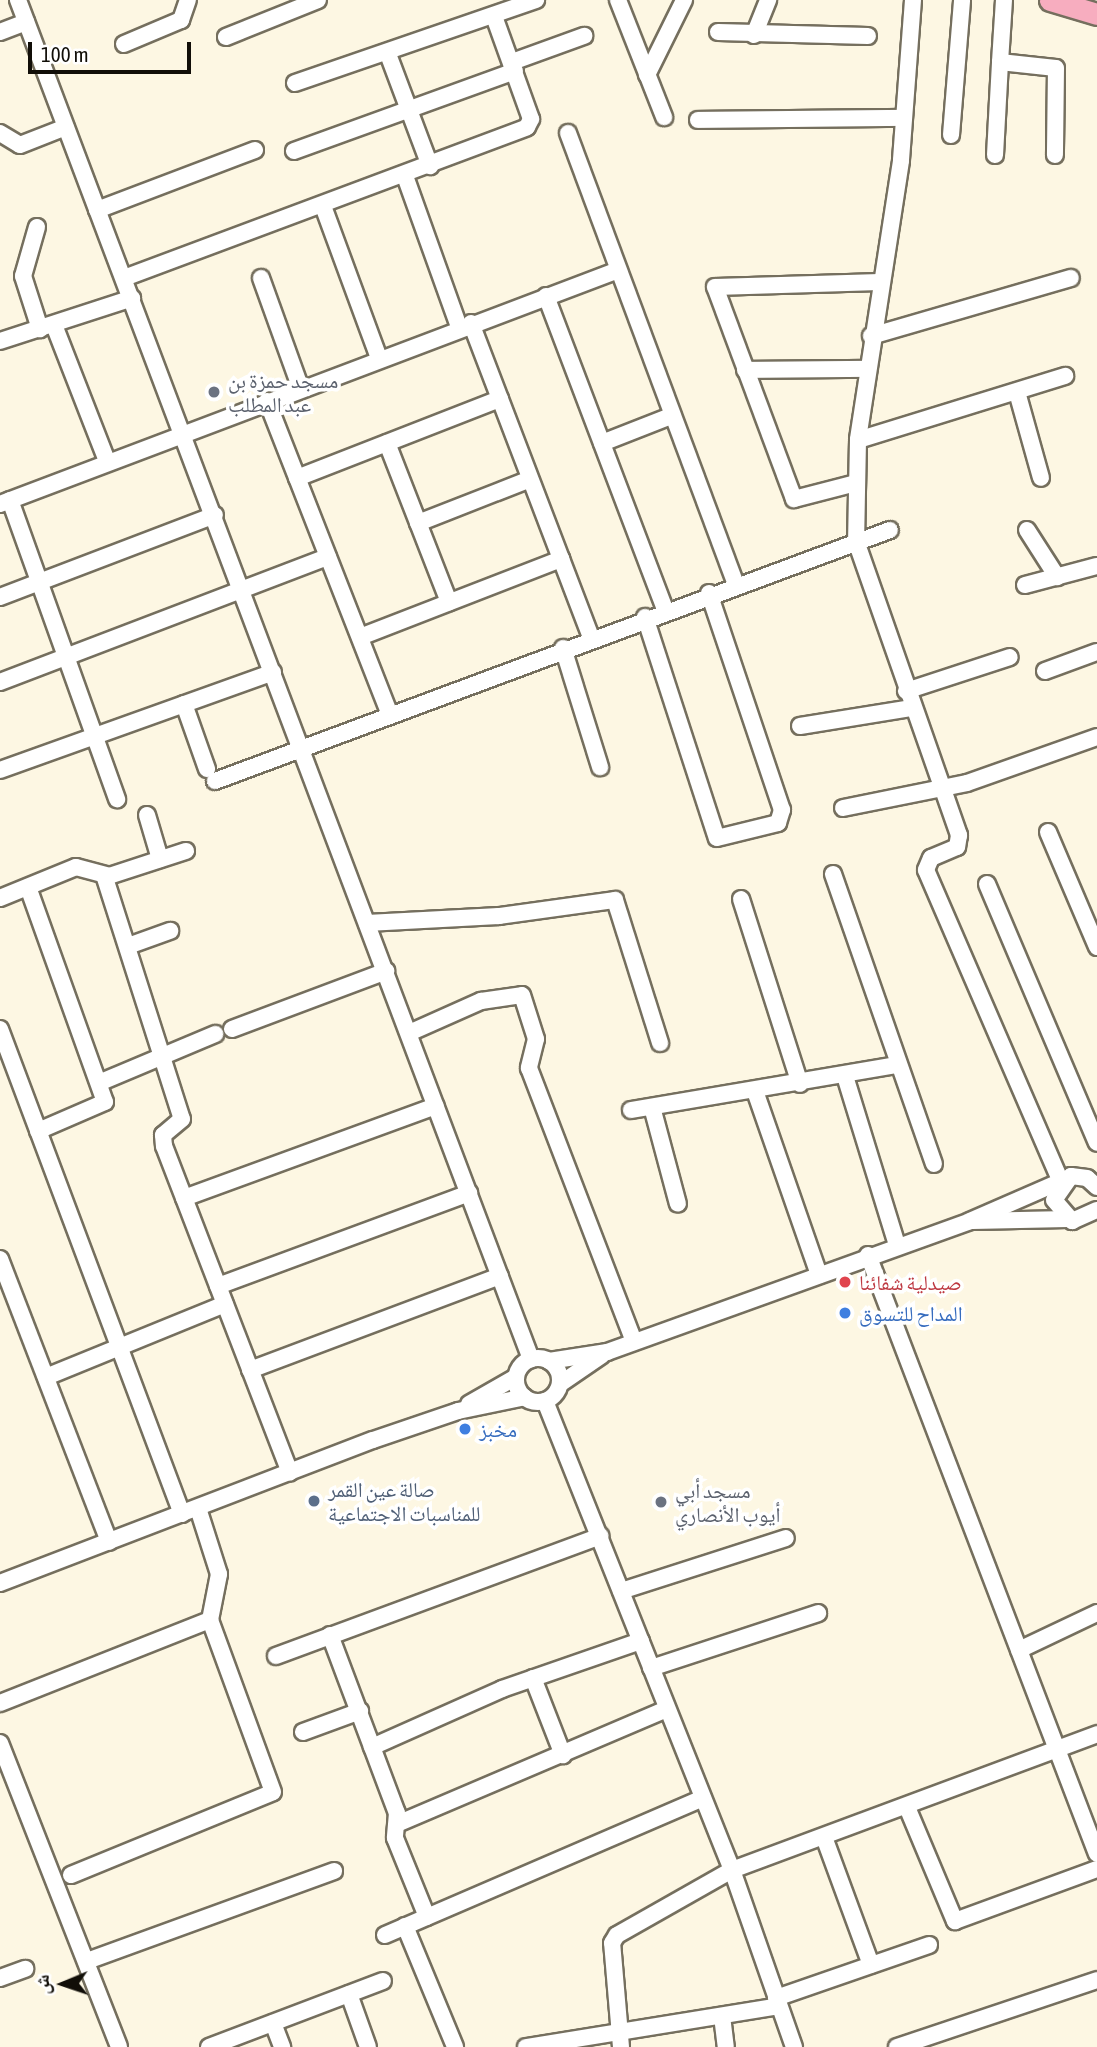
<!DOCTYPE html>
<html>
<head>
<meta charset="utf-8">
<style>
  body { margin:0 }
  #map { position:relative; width:1097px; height:2047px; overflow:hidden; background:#fdf7e3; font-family:"Asap Condensed","Noto Naskh Arabic",sans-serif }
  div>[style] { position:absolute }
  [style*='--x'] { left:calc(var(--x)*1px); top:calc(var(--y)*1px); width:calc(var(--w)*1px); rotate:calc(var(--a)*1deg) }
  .roads { filter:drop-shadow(2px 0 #756f5e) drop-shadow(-2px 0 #756f5e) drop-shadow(0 2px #756f5e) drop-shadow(0 -2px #756f5e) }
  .minor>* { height:16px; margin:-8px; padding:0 8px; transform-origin:8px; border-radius:8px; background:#fff }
  .minor>.ring { margin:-8px; padding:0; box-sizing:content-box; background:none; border:16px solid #fff; border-radius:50% }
  .major>* { height:21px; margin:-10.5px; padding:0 10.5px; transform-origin:10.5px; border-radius:10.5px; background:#f7adbf }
  .dots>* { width:19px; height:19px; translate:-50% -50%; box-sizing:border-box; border:4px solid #fff; border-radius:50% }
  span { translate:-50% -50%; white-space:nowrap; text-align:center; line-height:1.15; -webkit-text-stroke:7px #fff; paint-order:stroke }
  .worship-label { font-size:21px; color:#5b616d }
  .left { translate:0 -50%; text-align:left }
  .health-label { font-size:21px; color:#be3a42 }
  .shop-label { font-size:21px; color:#366cbe }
  .service-label { font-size:21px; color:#4e5e75 }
  .north { position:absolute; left:28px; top:1949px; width:70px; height:70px; -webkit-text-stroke:5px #fff; paint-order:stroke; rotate:268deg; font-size:19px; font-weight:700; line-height:28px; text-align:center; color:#110e08 }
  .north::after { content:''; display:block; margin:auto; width:24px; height:32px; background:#110e08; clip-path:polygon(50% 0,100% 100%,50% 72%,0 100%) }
  .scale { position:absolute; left:28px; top:42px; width:163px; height:32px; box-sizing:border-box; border:4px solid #110e08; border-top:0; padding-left:9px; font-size:21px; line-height:24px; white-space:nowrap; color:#110e08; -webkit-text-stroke:5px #fff; paint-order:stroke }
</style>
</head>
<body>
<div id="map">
  <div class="roads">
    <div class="minor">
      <i style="--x:18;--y:0;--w:1453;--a:69.32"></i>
      <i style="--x:618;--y:0;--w:126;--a:68.5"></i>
      <i style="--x:913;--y:0;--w:161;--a:94.3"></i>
      <i style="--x:901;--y:161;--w:282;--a:98.8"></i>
      <i style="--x:858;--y:440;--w:101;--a:91.1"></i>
      <i style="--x:856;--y:541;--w:312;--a:70.7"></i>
      <i style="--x:959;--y:835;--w:12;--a:99"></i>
      <i style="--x:957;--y:847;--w:28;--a:157"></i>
      <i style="--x:931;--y:858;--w:13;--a:113"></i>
      <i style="--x:926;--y:870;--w:338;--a:66.6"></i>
      <i style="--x:1004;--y:0;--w:62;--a:93.7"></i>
      <i style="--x:1000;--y:62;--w:56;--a:6.1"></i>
      <i style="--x:1056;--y:68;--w:87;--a:90.7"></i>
      <i style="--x:0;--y:32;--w:28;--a:-21"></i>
      <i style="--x:718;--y:32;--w:150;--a:1.5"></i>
      <i style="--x:754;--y:35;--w:38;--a:-68"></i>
      <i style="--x:226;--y:37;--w:99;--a:-21.9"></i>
      <i style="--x:124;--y:44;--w:62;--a:-22.8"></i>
      <i style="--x:181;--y:20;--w:21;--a:-71"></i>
      <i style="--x:388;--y:54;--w:120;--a:69.4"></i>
      <i style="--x:512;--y:62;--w:77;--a:-19.9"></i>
      <i style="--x:647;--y:75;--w:84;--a:-63.7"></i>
      <i style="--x:295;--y:83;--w:255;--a:-19"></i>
      <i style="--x:698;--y:120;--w:206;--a:-0.6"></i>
      <i style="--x:0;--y:133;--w:23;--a:31"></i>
      <i style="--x:20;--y:145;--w:49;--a:-21.4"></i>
      <i style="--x:568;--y:133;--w:481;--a:69.6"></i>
      <i style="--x:951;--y:135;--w:135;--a:-85.3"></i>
      <i style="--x:294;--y:151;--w:235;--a:-19.9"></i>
      <i style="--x:995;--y:155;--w:93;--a:-86.9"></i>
      <i style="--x:405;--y:176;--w:160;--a:70.3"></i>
      <i style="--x:323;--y:206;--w:162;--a:69.8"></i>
      <i style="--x:97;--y:210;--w:169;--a:-20.8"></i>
      <i style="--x:37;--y:227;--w:51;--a:105.9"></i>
      <i style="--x:23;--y:276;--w:56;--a:72.2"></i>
      <i style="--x:124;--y:278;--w:430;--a:-20.5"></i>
      <i style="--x:527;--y:127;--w:9;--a:-63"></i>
      <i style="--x:531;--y:119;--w:109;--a:-109.8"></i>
      <i style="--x:261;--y:278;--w:118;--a:70.2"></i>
      <i style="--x:546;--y:296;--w:335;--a:69.2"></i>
      <i style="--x:471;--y:323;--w:337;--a:69.1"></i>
      <i style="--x:54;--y:325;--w:146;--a:68.7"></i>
      <i style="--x:871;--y:336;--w:208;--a:-16.2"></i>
      <i style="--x:0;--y:341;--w:139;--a:-18"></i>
      <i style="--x:745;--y:370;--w:122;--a:-0.5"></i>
      <i style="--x:1017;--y:392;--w:89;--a:74.4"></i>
      <i style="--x:267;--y:401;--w:334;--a:68.6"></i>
      <i style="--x:858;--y:440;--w:217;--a:-17.2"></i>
      <i style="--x:387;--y:443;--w:171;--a:68.7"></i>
      <i style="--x:602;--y:443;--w:74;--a:-21.4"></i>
      <i style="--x:297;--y:478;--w:218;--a:-21.3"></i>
      <i style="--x:856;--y:483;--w:64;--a:165.5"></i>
      <i style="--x:794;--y:499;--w:226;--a:-110.4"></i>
      <i style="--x:715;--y:287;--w:165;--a:-1.7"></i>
      <i style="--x:10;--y:500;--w:318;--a:70.3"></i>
      <i style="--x:0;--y:504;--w:659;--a:-20.72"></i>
      <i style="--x:418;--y:523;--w:120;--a:-21.4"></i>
      <i style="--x:1027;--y:530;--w:56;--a:57.4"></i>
      <i style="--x:1025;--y:585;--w:74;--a:-14.8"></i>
      <i style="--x:0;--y:597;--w:230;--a:-20.9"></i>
      <i style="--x:645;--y:617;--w:232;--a:72"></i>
      <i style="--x:717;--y:838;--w:63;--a:-13.8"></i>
      <i style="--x:778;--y:823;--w:14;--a:-73"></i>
      <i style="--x:782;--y:810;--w:229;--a:-108.6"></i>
      <i style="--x:360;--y:637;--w:216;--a:-21.2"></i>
      <i style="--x:563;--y:648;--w:125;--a:72.7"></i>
      <i style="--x:1045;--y:671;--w:55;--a:-20.1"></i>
      <i style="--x:0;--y:682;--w:351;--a:-20.9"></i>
      <i style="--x:906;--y:691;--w:109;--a:-18.1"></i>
      <i style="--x:184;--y:704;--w:69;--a:70.5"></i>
      <i style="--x:800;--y:726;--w:112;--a:-9.2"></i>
      <i style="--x:0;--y:770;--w:290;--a:-19.7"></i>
      <i style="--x:215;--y:781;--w:720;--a:-20.4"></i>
      <i style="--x:843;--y:808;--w:126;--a:-11.4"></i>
      <i style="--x:967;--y:783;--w:138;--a:-19.5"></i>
      <i style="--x:147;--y:815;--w:46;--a:73.5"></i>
      <i style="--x:1048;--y:832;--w:125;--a:66.9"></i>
      <i style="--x:833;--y:874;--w:307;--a:70.8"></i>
      <i style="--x:104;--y:875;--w:256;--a:72.3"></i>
      <i style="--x:182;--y:1119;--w:25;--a:140"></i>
      <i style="--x:163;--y:1135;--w:11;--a:85"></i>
      <i style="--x:164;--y:1146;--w:350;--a:68.9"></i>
      <i style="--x:987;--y:884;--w:281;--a:67"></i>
      <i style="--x:28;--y:887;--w:228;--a:70.3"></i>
      <i style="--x:105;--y:1102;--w:73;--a:156.6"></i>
      <i style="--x:0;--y:898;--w:82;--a:-22.2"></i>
      <i style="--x:76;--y:867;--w:34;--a:15"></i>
      <i style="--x:109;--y:876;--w:81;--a:-18"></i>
      <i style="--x:741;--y:899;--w:194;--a:72.3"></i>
      <i style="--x:367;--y:923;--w:132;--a:-3"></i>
      <i style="--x:499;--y:916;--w:117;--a:-7.9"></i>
      <i style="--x:615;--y:900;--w:150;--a:72.5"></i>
      <i style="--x:128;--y:946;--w:45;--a:-19.7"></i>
      <i style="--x:0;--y:1029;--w:518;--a:69.43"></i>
      <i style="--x:232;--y:1029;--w:165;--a:-20.6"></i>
      <i style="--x:409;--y:1033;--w:79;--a:-24"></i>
      <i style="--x:481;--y:1001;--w:41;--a:-8.3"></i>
      <i style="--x:522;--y:995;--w:46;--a:72.3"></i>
      <i style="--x:536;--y:1039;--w:30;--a:104"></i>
      <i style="--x:529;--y:1068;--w:293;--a:69"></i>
      <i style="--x:845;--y:1076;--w:177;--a:72.9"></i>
      <i style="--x:101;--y:1082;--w:124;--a:-22.8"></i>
      <i style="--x:755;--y:1091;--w:195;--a:70.8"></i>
      <i style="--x:652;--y:1107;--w:100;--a:75"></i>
      <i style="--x:631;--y:1110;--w:271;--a:-9.6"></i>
      <i style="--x:1097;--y:1187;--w:13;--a:-138"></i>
      <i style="--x:1087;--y:1178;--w:16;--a:-173"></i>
      <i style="--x:1071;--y:1176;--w:29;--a:125"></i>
      <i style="--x:1054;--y:1200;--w:28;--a:49"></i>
      <i style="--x:1072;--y:1221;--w:27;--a:-24"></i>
      <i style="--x:184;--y:1198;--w:268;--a:-20.1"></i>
      <i style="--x:972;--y:1221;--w:96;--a:-1.2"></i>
      <i style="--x:868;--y:1255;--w:641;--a:69.08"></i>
      <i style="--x:0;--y:1259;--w:303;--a:68.9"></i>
      <i style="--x:218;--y:1286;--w:268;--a:-20.3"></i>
      <i class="ring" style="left:516px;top:1358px;width:28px;height:28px"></i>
      <i style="--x:549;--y:1361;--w:59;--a:-8.8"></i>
      <i style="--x:607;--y:1352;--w:386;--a:-19.8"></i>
      <i style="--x:970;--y:1221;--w:105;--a:-23.6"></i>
      <i style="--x:250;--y:1370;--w:267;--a:-20.6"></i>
      <i style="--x:46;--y:1377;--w:193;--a:-22.2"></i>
      <i style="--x:560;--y:1384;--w:51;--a:-34.6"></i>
      <i style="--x:545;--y:1401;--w:505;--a:68.26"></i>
      <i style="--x:732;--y:1870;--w:188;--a:70.7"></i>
      <i style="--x:469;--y:1404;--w:54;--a:-29.9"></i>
      <i style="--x:0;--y:1583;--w:399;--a:-21"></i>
      <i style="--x:373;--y:1440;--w:90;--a:-18.8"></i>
      <i style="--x:458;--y:1411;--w:68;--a:-11.8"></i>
      <i style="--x:621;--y:1591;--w:173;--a:-17.8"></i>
      <i style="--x:330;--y:1635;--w:190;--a:69.4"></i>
      <i style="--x:397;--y:1813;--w:25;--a:95"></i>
      <i style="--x:395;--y:1838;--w:85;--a:67.9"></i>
      <i style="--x:1019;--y:1650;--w:86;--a:-25.4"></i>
      <i style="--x:276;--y:1656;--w:346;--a:-20.3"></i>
      <i style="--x:651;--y:1668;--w:176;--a:-18.2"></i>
      <i style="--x:533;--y:1678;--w:83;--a:68.7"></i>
      <i style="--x:0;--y:1703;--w:226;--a:-21.6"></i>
      <i style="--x:303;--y:1732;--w:61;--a:-20.2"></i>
      <i style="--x:0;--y:1743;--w:326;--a:68.6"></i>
      <i style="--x:372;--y:1747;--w:142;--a:-24"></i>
      <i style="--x:502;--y:1689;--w:147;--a:-19.1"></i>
      <i style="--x:907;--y:1807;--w:124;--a:67.2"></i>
      <i style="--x:955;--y:1921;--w:151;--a:-20.1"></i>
      <i style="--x:397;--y:1824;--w:293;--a:-23.1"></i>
      <i style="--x:824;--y:1837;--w:136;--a:69.8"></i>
      <i style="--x:71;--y:1875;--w:218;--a:-22.3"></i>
      <i style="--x:273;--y:1792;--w:183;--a:-110.1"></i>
      <i style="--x:210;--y:1620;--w:47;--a:-78.9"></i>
      <i style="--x:219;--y:1574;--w:69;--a:-107.7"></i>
      <i style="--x:405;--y:1926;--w:131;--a:67.5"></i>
      <i style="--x:385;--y:1935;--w:346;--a:-23.3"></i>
      <i style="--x:87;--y:1961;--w:263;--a:-20"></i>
      <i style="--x:0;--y:1978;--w:27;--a:-20"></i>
      <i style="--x:349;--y:1994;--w:56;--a:70.3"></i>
      <i style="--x:776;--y:1998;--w:162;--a:-19.1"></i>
      <i style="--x:722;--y:2016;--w:31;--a:83"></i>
      <i style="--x:273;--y:2023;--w:26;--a:69"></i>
      <i style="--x:209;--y:2047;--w:186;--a:-20.8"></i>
      <i style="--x:526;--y:2047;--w:256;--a:-9.2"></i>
      <i style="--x:621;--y:2047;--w:104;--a:-94.9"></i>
      <i style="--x:612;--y:1943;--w:9;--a:-58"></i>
      <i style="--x:617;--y:1935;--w:132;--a:-29.5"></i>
      <i style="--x:732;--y:1870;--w:390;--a:-20.4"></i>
      <i style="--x:897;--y:2047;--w:211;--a:-18.5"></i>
    </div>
    <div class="major">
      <i style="--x:1050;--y:0;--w:49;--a:16.6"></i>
    </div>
  </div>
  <div class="dots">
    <i style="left:214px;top:392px;background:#6b7280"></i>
    <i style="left:845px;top:1282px;background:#e0444e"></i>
    <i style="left:845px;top:1313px;background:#3f7fe0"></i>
    <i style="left:465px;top:1429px;background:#3f7fe0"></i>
    <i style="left:314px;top:1501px;background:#5c6f8a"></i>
    <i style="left:661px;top:1502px;background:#6b7280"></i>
  </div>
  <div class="worship-label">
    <span class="left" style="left:228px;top:392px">مسجد حمزة بن<br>عبد المطلب</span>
    <span class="left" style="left:675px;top:1502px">مسجد أبي<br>أيوب الأنصاري</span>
  </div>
  <div class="health-label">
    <span class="left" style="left:859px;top:1282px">صيدلية شفائنا</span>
  </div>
  <div class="shop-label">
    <span class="left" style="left:859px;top:1313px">المداح للتسوق</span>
    <span class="left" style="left:479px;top:1429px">مخبز</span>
  </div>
  <div class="service-label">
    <span class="left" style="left:328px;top:1501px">صالة عين القمر<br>للمناسبات الاجتماعية</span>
  </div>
  <div class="north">ش</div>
  <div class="scale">100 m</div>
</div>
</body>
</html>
